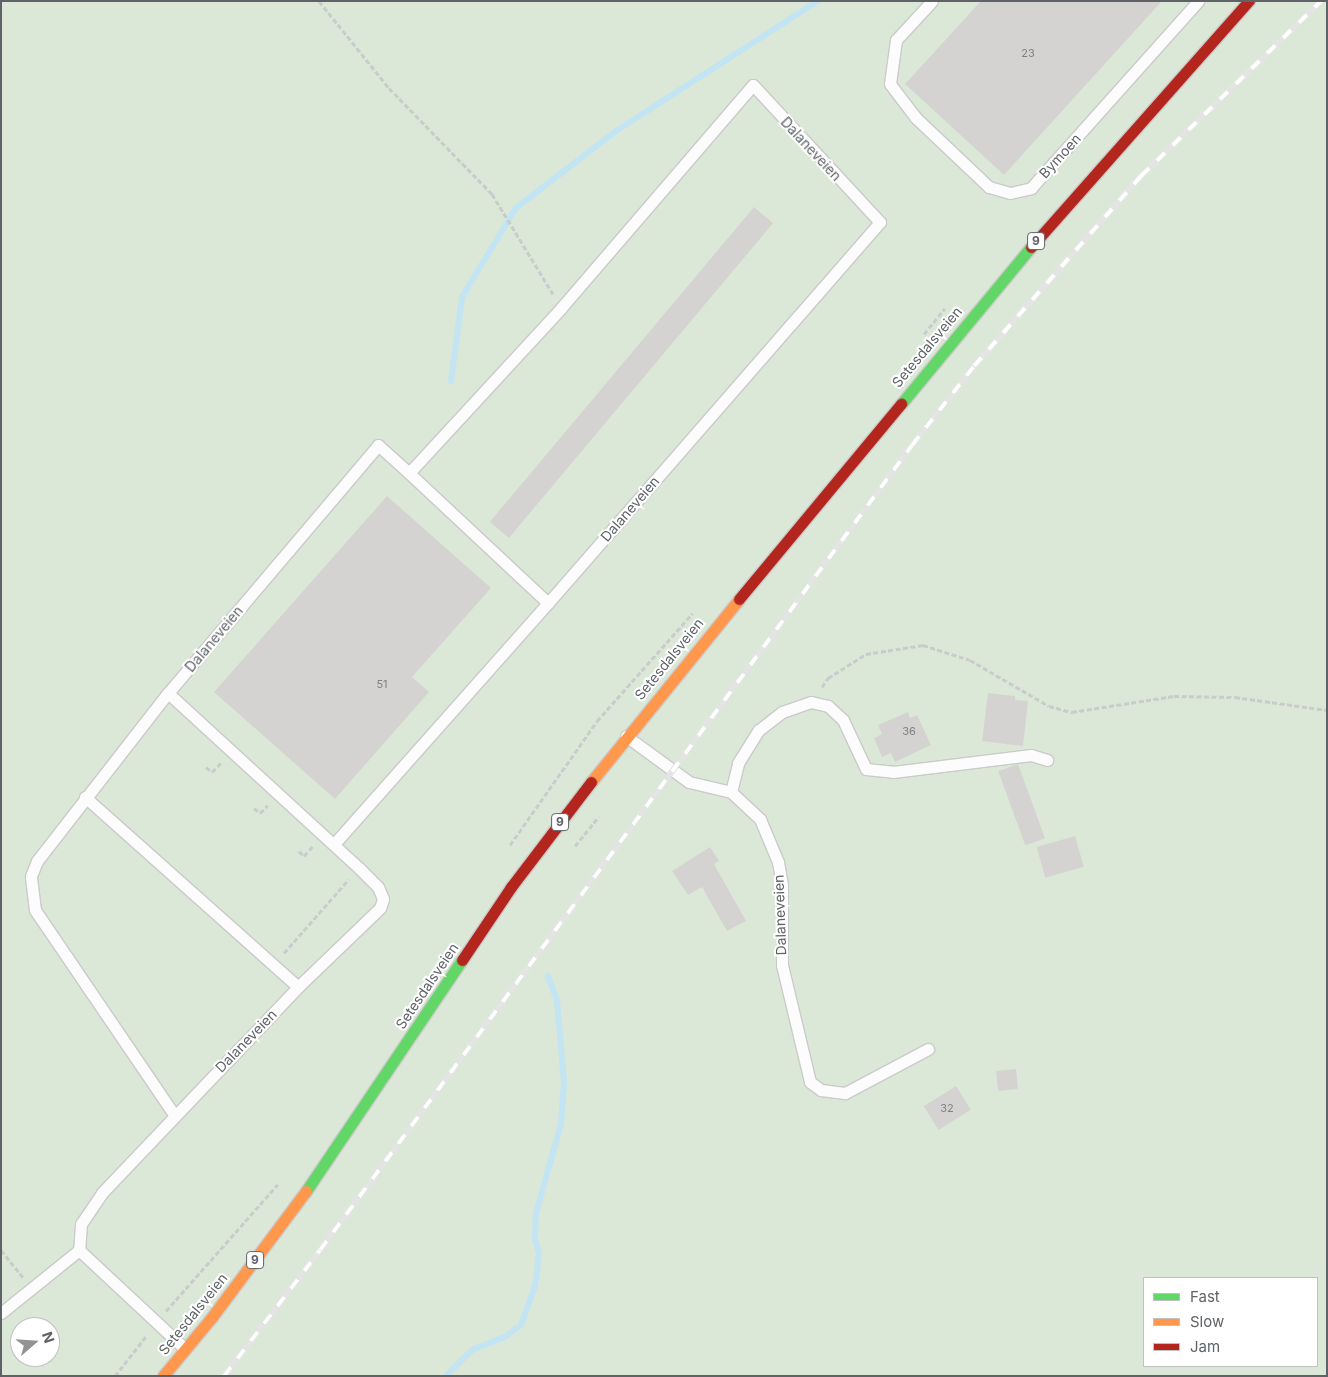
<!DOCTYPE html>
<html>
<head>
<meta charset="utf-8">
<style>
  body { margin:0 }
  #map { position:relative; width:1328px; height:1377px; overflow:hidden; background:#eeecea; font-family:Inter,sans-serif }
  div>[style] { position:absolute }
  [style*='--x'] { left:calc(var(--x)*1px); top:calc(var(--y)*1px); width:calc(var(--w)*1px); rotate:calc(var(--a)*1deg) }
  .green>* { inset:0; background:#dbe8d7 }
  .stream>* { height:6px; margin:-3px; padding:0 3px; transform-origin:3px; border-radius:3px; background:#c3e4f3 }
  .building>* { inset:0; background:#d5d3d2; transform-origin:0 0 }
  .path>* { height:3px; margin-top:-1.5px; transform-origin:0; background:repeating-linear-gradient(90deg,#c8cccb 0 5px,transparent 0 7.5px) }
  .roads { filter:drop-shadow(1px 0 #cbcaca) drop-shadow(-1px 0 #cbcaca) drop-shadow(0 1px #cbcaca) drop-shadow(0 -1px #cbcaca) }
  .lane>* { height:11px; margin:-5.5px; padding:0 5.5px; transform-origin:5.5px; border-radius:5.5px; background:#fcfcfc }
  .fast>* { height:11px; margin:-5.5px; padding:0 5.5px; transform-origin:5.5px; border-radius:5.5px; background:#63d668 }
  .slow>* { height:11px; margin:-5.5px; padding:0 5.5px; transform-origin:5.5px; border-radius:5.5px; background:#ff974d }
  .jam>* { height:11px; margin:-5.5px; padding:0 5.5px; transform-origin:5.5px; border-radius:5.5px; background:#b3261e }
  .rail>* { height:5.5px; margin-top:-2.75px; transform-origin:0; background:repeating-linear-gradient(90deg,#fff 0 11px,#e3e4e3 0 22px); box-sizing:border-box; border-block:1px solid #e3e4e3 }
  span { translate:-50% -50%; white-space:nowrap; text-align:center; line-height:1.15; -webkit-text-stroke:4px #fff; paint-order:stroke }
  .number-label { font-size:11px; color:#7e8083 }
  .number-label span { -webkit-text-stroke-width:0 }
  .shield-label span { padding:1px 4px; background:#fff; border:1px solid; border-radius:4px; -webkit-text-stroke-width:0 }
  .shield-label { font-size:12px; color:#5f6367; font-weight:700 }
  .street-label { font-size:14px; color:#5f6367 }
  .frame { position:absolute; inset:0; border:2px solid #5f6367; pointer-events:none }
  .legend { position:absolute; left:1143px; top:1277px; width:175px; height:90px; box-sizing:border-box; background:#fff; border:1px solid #bfc1c2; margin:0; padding:6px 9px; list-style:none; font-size:15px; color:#5f6367 }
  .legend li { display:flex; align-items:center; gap:10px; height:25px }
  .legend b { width:25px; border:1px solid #bfc1c2 }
  .north { position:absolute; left:10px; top:1317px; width:50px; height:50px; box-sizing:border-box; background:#fff; border:1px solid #bfc1c2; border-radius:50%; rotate:71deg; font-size:14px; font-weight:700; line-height:20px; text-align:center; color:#5f6367 }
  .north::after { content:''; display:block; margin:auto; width:18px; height:22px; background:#919395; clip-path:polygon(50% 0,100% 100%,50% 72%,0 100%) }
</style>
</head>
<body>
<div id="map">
  <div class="green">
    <i style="clip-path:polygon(evenodd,1px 1px,1327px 1px,1327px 1376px,1px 1376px,1px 1px,1144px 1278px,1317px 1278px,1317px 1366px,1144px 1366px,1144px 1278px,1px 1px,20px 1327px,50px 1327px,50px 1357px,20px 1357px,20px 1327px)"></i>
  </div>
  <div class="stream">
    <i style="--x:451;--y:381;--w:85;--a:-82.5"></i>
    <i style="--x:462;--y:297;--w:104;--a:-58.8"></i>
    <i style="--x:516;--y:208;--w:126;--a:-37.6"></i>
    <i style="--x:616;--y:131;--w:240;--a:-32.8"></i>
    <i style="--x:446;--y:1376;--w:37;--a:-45"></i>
    <i style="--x:472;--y:1350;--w:37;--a:-22"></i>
    <i style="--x:506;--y:1336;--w:19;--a:-36"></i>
    <i style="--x:521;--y:1325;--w:41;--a:-70.3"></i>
    <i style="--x:535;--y:1286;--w:33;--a:-83"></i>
    <i style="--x:539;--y:1253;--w:15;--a:-106"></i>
    <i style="--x:535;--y:1239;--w:26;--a:-88"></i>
    <i style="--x:536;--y:1213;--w:92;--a:-74.3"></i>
    <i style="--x:561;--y:1124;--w:42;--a:-85.9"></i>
    <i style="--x:564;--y:1082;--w:82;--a:-94.9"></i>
    <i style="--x:557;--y:1000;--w:26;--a:-111"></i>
  </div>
  <div class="building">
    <i style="clip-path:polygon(981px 1px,1162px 1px,1004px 175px,905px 84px)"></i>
    <i style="left:754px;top:207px;width:25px;height:411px;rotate:40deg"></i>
    <i style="clip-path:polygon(387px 496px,491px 588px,412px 677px,429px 692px,335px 799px,214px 692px)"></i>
    <i style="clip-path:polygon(988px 693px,1015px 696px,1015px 700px,1028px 701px,1023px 746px,982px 741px)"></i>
    <i style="clip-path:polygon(908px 712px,910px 718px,917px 715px,931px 745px,895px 762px,891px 753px,882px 757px,874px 738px,882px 734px,878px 725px)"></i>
    <i style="left:1018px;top:764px;width:79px;height:21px;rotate:70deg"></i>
    <i style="left:1075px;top:836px;width:32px;height:40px;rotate:74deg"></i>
    <i style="clip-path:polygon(710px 847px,719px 861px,714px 864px,746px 921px,727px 931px,702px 887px,688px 895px,672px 871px)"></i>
    <i style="left:1016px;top:1069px;width:20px;height:20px;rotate:84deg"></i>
    <i style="left:956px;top:1086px;width:28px;height:38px;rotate:58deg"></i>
  </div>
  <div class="path">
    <i style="--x:319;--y:1;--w:112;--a:51.2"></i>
    <i style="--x:389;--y:88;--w:148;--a:45.8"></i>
    <i style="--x:492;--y:194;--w:117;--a:58.6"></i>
    <i style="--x:924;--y:334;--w:33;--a:-51"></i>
    <i style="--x:822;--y:687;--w:11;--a:-56"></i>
    <i style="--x:828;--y:678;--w:45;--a:-32.3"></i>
    <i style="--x:866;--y:654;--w:58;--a:-9"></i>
    <i style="--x:923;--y:645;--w:49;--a:17.7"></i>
    <i style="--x:970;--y:660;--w:91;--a:30.2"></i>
    <i style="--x:1049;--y:706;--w:24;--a:15"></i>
    <i style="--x:1072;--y:712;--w:103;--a:-8.9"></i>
    <i style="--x:1174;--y:696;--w:61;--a:0.9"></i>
    <i style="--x:1235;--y:697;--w:93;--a:8"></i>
    <i style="--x:206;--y:767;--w:8;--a:40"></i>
    <i style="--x:212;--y:772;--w:13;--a:-45"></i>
    <i style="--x:254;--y:808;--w:8;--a:40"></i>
    <i style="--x:260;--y:813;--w:11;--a:-45"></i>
    <i style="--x:510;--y:845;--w:151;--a:-54.9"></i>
    <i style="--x:597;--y:721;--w:144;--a:-48.4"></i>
    <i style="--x:575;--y:846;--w:38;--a:-51"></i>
    <i style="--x:299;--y:851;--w:7;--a:45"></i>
    <i style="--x:304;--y:856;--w:13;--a:-48"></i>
    <i style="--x:284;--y:953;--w:98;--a:-48.7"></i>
    <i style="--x:1;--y:1250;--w:35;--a:51"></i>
    <i style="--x:166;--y:1311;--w:169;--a:-48.6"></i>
    <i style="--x:115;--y:1376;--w:52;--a:-52"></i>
  </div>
  <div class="roads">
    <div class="lane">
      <i style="--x:932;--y:1;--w:53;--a:132.7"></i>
      <i style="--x:896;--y:40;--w:44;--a:97.8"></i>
      <i style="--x:890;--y:84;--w:43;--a:52.6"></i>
      <i style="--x:916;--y:118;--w:100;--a:43.4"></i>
      <i style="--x:989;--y:187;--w:22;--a:16"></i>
      <i style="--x:1010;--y:193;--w:22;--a:-13"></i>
      <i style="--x:1031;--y:188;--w:251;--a:-48.2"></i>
      <i style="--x:168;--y:693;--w:259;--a:42.5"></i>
      <i style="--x:359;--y:868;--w:27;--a:45"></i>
      <i style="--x:378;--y:887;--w:13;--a:67"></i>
      <i style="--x:383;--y:899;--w:9;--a:108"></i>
      <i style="--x:380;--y:908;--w:114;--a:136.1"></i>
      <i style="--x:298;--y:987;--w:284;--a:133.6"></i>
      <i style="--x:102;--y:1193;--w:37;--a:124"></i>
      <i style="--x:81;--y:1224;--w:26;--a:94"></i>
      <i style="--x:79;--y:1250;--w:145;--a:43"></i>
      <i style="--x:626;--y:736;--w:78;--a:36.1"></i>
      <i style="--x:689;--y:782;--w:43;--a:13.4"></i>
      <i style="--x:731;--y:792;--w:40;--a:43"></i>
      <i style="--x:760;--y:819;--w:47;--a:67.3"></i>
      <i style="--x:778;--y:862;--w:23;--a:80"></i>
      <i style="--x:782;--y:885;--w:80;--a:90"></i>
      <i style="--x:782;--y:965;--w:120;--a:76.5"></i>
      <i style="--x:810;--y:1082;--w:14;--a:36"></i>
      <i style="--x:821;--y:1090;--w:24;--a:7"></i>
      <i style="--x:845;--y:1093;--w:94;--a:-27.9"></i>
      <i style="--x:731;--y:792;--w:30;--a:-76"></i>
      <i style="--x:738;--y:763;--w:39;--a:-58"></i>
      <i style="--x:759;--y:730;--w:29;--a:-38"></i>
      <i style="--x:782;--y:712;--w:31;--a:-19"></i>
      <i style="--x:811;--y:702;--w:17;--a:13"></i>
      <i style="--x:828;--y:706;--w:21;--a:43"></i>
      <i style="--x:843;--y:720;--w:54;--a:64.9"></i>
      <i style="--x:866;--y:769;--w:27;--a:6"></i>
      <i style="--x:893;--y:772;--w:139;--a:-7"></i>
      <i style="--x:1031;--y:755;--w:17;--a:17"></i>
      <i style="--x:85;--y:797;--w:285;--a:41.7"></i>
      <i style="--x:334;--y:844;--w:322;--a:-48.4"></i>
      <i style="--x:548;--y:603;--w:190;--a:-136.9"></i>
      <i style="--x:175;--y:1116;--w:249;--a:-124.2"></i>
      <i style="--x:35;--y:910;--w:34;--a:-97"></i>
      <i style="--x:31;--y:876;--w:16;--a:-68"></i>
      <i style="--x:37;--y:861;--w:213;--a:-52.1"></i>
      <i style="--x:168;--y:693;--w:325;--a:-49.7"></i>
      <i style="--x:378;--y:445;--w:42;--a:42.1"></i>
      <i style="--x:409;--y:473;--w:224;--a:-47.3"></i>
      <i style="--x:561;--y:308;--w:294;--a:-49.3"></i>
      <i style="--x:753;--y:85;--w:187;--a:47.2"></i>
      <i style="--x:880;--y:222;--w:505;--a:131.07"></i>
      <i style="--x:1;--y:1313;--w:100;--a:-38.9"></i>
    </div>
    <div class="fast">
      <i style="--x:901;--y:404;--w:204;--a:-50.4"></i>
      <i style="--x:306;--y:1191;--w:279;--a:-56"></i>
    </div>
    <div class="slow">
      <i style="--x:591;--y:782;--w:235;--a:-51"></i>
      <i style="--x:163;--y:1376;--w:77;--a:-50.3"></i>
      <i style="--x:212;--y:1317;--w:157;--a:-53.3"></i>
    </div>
    <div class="jam">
      <i style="--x:1031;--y:247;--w:329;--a:-48.5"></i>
      <i style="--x:739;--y:599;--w:254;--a:-50.3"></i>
      <i style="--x:462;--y:960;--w:88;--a:-56.1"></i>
      <i style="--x:511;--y:887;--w:132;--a:-52.7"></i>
    </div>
  </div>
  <div class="rail">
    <i style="--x:224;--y:1376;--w:158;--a:-52.7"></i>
    <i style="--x:320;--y:1250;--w:999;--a:-53.67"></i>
    <i style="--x:912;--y:445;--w:100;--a:-51.9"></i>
    <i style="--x:974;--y:366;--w:253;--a:-48.7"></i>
    <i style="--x:1141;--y:176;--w:251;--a:-44.2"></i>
  </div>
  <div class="number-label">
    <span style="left:1028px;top:53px">23</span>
    <span style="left:382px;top:684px">51</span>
    <span style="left:909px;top:731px">36</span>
    <span style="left:947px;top:1108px">32</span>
  </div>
  <div class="shield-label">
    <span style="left:1036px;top:241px">9</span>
    <span style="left:560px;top:822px">9</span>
    <span style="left:255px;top:1260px">9</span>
  </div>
  <div class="street-label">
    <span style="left:811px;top:149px;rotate:47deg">Dalaneveien</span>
    <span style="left:1060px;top:156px;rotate:-48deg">Bymoen</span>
    <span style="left:927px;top:347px;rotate:-50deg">Setesdalsveien</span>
    <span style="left:630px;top:509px;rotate:-49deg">Dalaneveien</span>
    <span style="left:214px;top:639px;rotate:-50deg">Dalaneveien</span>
    <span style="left:669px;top:659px;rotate:-51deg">Setesdalsveien</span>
    <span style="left:780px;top:915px;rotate:-92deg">Dalaneveien</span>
    <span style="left:427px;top:986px;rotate:-56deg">Setesdalsveien</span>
    <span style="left:246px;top:1041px;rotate:-46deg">Dalaneveien</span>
    <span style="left:193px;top:1314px;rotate:-51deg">Setesdalsveien</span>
  </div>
  <div class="frame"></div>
  <ul class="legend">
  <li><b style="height:6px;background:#63d668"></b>Fast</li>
  <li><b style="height:6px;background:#ff974d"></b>Slow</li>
  <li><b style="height:6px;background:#b3261e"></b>Jam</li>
  </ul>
  <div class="north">N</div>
</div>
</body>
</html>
